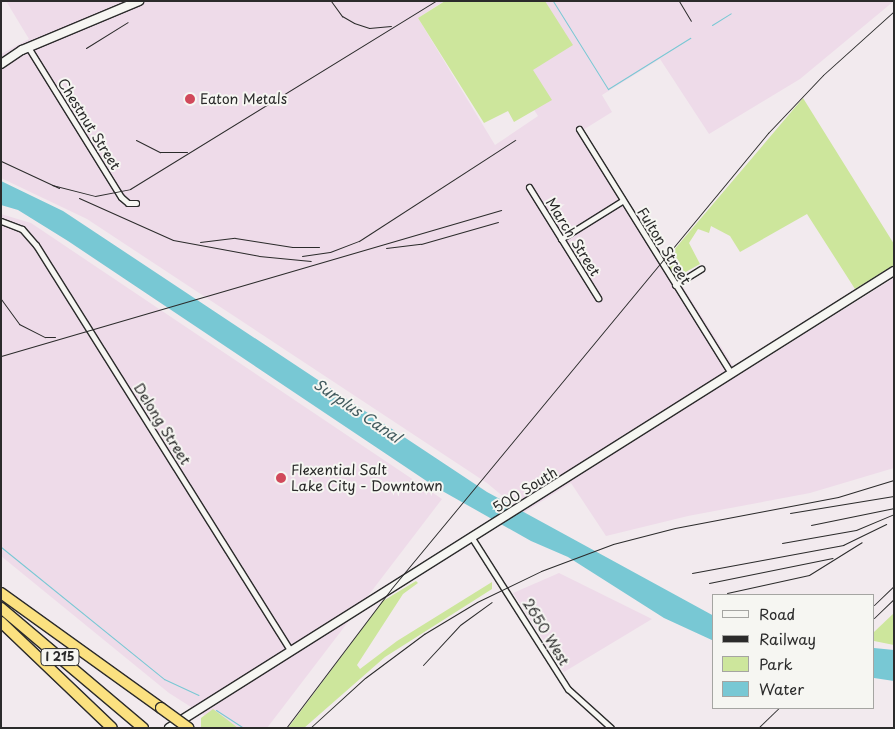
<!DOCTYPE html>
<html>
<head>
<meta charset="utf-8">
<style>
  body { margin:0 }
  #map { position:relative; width:895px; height:729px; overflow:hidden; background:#f2eaee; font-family:"Playpen Sans",sans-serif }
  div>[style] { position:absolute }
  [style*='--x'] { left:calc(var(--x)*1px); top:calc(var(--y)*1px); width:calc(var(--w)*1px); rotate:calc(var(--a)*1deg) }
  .built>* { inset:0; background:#eedbe9 }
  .green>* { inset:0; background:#cde69c }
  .water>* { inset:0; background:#78c8d4 }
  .stream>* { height:1px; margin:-0.5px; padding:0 0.5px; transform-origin:0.5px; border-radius:0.5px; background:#78c8d4 }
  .roads { filter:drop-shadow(1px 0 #2b2b2b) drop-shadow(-1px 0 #2b2b2b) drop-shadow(0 1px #2b2b2b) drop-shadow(0 -1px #2b2b2b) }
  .street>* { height:5px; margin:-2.5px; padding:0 2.5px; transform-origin:2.5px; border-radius:2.5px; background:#f6f6f2 }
  .secondary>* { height:8px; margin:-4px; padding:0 4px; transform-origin:4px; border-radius:4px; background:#f6f6f2 }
  .highway>* { height:10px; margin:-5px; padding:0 5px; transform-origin:5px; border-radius:5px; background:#fbe180 }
  .rail>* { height:1px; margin:-0.5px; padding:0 0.5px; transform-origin:0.5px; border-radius:0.5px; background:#2b2b2b }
  .bridges { filter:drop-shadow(1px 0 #2b2b2b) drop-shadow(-1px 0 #2b2b2b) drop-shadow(0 1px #2b2b2b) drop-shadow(0 -1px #2b2b2b) }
  .highway-bridge>* { height:10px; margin:-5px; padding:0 5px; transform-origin:5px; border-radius:5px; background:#fbe180 }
  .dots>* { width:14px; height:14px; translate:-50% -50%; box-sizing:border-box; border:2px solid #f6f6f2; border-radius:50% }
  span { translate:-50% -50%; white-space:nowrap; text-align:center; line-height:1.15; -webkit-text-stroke:4px #f6f6f2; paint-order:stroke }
  .shield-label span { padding:1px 4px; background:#f6f6f2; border:1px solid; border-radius:4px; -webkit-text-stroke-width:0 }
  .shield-label { font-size:12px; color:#2b2b2b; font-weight:700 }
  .poi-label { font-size:14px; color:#2b2b2b }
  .left { translate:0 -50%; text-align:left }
  .street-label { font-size:14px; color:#2b2b2b }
  .water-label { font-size:15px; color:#425a5e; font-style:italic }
  .frame { position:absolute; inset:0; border:2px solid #2b2b2b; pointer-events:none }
  .legend { position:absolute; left:712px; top:594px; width:162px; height:115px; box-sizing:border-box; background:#f6f6f2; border:1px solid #a5a5a2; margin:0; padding:6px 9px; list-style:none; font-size:15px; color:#2b2b2b }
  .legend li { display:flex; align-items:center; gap:10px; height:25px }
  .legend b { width:25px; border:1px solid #a5a5a2 }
</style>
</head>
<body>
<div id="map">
  <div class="built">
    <i style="clip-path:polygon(6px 1px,444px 1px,418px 18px,495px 145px,538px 116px,515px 80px,541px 1px,894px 1px,800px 79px,709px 134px,660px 59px,602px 95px,612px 112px,583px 130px,739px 375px,894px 278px,894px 468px,810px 493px,688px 516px,606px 536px,571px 483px,523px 513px,487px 483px,87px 219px,1px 178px,1px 54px,29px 39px)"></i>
    <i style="clip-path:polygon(1px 214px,31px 223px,442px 499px,267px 728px,224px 728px,169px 693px,1px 556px)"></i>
    <i style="clip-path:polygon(559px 573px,652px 619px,564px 672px,513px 593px)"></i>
  </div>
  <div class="green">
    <i style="clip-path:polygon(445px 1px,545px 1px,573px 45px,533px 70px,552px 100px,514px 122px,508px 111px,484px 123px,418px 18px)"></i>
    <i style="clip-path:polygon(803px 98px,894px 244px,894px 265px,855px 289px,807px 214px,740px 252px,730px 236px,711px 226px,709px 233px,698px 229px,689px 243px,700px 264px,675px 278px,668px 268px,671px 265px,668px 257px)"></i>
    <i style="clip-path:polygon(416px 581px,418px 583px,403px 594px,357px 665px,360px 669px,397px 641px,492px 582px,492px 589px,385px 657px,304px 728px,288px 728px,383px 601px)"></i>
    <i style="clip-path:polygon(894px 613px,894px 645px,874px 641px,874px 632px)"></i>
    <i style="clip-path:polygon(213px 709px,225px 718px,238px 728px,201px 728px,201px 718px)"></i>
  </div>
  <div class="water">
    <i style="clip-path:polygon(1px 181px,63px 211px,487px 492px,714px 616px,714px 641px,664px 618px,568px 557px,531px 541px,437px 488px,68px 241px,18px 210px,1px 205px)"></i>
    <i style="clip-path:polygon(874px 648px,894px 650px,894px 681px,874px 678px)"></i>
  </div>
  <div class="stream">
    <i style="--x:553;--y:1;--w:104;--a:58"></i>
    <i style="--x:608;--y:89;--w:97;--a:-31.9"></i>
    <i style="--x:712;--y:25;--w:22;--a:-32"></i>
    <i style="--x:1;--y:547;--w:210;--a:39"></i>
    <i style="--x:164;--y:679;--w:38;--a:25"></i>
    <i style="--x:216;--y:710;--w:33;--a:33"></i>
  </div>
  <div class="roads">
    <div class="street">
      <i style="--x:28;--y:47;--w:176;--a:58.2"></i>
      <i style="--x:121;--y:197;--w:9;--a:41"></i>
      <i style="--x:128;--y:203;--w:8;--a:0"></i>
      <i style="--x:579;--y:129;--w:287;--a:58.1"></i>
      <i style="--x:529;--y:187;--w:131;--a:58.1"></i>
      <i style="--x:1;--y:221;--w:22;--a:21"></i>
      <i style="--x:22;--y:229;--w:21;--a:49"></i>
      <i style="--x:36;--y:245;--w:479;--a:57.9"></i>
      <i style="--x:561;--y:239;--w:72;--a:-31.9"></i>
      <i style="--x:675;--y:285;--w:31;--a:-32"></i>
      <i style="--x:472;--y:538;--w:179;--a:57.6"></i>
      <i style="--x:568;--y:689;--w:58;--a:42.2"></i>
    </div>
    <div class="secondary">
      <i style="--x:1;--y:64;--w:25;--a:-34"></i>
      <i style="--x:22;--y:50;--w:127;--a:-22.7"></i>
      <i style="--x:169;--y:728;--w:857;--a:-32.23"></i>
    </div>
    <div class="highway">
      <i style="--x:1;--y:593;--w:197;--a:35.7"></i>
      <i style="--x:1;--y:608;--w:186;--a:40.2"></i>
      <i style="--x:1;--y:622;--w:153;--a:43.7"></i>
    </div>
  </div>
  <div class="rail">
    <i style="--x:331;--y:1;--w:19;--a:54"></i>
    <i style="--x:342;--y:16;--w:14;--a:30"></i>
    <i style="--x:354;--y:23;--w:16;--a:18"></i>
    <i style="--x:369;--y:28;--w:22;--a:-5"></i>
    <i style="--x:679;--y:1;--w:23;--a:59"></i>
    <i style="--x:86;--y:48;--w:49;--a:-31.8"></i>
    <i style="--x:136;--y:140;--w:27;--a:27"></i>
    <i style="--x:160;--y:152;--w:27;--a:0"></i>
    <i style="--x:1;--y:161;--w:64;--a:25"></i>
    <i style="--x:52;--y:185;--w:44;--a:14.3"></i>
    <i style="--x:95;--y:196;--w:36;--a:-11"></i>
    <i style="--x:130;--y:189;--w:358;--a:-31.6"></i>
    <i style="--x:79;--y:198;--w:103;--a:24.1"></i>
    <i style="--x:173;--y:240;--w:87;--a:10.5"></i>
    <i style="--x:259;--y:256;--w:52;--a:5.5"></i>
    <i style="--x:200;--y:242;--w:35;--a:-7"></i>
    <i style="--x:235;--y:238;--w:58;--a:9"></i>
    <i style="--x:292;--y:247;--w:27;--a:0"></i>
    <i style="--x:386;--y:248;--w:35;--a:-7"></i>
    <i style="--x:421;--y:244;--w:80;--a:-15.9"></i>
    <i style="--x:302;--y:256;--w:28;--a:-8"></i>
    <i style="--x:330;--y:252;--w:31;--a:-21"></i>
    <i style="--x:359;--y:241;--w:186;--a:-32.9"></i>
    <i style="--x:1;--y:299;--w:31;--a:54"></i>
    <i style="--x:19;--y:324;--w:29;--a:27"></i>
    <i style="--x:45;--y:337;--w:10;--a:0"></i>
    <i style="--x:1;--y:356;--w:521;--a:-16.28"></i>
    <i style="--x:790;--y:513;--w:105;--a:-9.3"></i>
    <i style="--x:811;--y:525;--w:85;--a:-11.6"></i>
    <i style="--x:782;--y:543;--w:75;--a:-10"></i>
    <i style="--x:856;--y:530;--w:41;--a:-22.8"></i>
    <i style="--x:692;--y:573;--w:154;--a:-10.5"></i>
    <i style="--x:843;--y:545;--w:48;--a:-26"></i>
    <i style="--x:709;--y:583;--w:126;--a:-11.4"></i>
    <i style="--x:727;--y:593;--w:84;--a:-12.4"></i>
    <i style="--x:809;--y:575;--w:62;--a:-31.9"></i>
    <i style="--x:874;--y:605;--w:28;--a:-44"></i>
    <i style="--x:874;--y:618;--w:28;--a:-44"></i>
    <i style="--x:423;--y:665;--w:54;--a:-47.2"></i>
    <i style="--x:460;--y:625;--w:39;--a:-36"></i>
    <i style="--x:286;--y:728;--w:174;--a:-52.9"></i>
    <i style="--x:391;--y:589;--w:592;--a:-50.42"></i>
    <i style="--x:768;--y:133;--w:80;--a:-46.5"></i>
    <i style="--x:823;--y:75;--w:96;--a:-42"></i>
    <i style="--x:310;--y:728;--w:74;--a:-42.3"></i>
    <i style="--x:365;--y:678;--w:74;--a:-36.7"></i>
    <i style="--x:424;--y:634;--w:62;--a:-31.1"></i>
    <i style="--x:477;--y:602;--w:71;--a:-25.8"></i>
    <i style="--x:541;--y:571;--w:77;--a:-20.6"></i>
    <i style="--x:613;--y:544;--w:64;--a:-14.5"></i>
    <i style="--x:675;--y:528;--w:166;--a:-10.8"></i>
    <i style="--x:838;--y:497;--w:59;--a:-16.9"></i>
    <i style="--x:758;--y:728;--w:29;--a:-44"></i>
  </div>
  <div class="bridges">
    <div class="highway-bridge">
      <i style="--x:161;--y:708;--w:34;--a:36"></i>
    </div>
  </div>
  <div class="dots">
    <i style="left:190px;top:99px;background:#d1495b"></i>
    <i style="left:281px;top:478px;background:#d1495b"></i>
  </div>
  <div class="shield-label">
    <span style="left:60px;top:657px">I 215</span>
  </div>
  <div class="poi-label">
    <span class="left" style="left:200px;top:99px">Eaton Metals</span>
    <span class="left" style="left:291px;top:478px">Flexential Salt<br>Lake City - Downtown</span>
  </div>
  <div class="street-label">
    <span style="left:89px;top:124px;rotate:58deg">Chestnut Street</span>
    <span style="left:573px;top:237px;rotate:58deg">March Street</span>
    <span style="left:664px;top:246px;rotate:58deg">Fulton Street</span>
    <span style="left:162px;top:424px;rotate:58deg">Delong Street</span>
    <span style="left:525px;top:490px;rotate:-32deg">500 South</span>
    <span style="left:546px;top:632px;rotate:59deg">2650 West</span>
  </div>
  <div class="water-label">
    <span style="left:358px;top:410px;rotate:34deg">Surplus Canal</span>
  </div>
  <div class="frame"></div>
  <ul class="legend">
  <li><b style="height:6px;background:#f6f6f2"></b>Road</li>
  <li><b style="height:6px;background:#2b2b2b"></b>Railway</li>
  <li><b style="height:14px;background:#cde69c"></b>Park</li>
  <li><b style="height:14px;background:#78c8d4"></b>Water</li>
  </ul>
</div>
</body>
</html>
